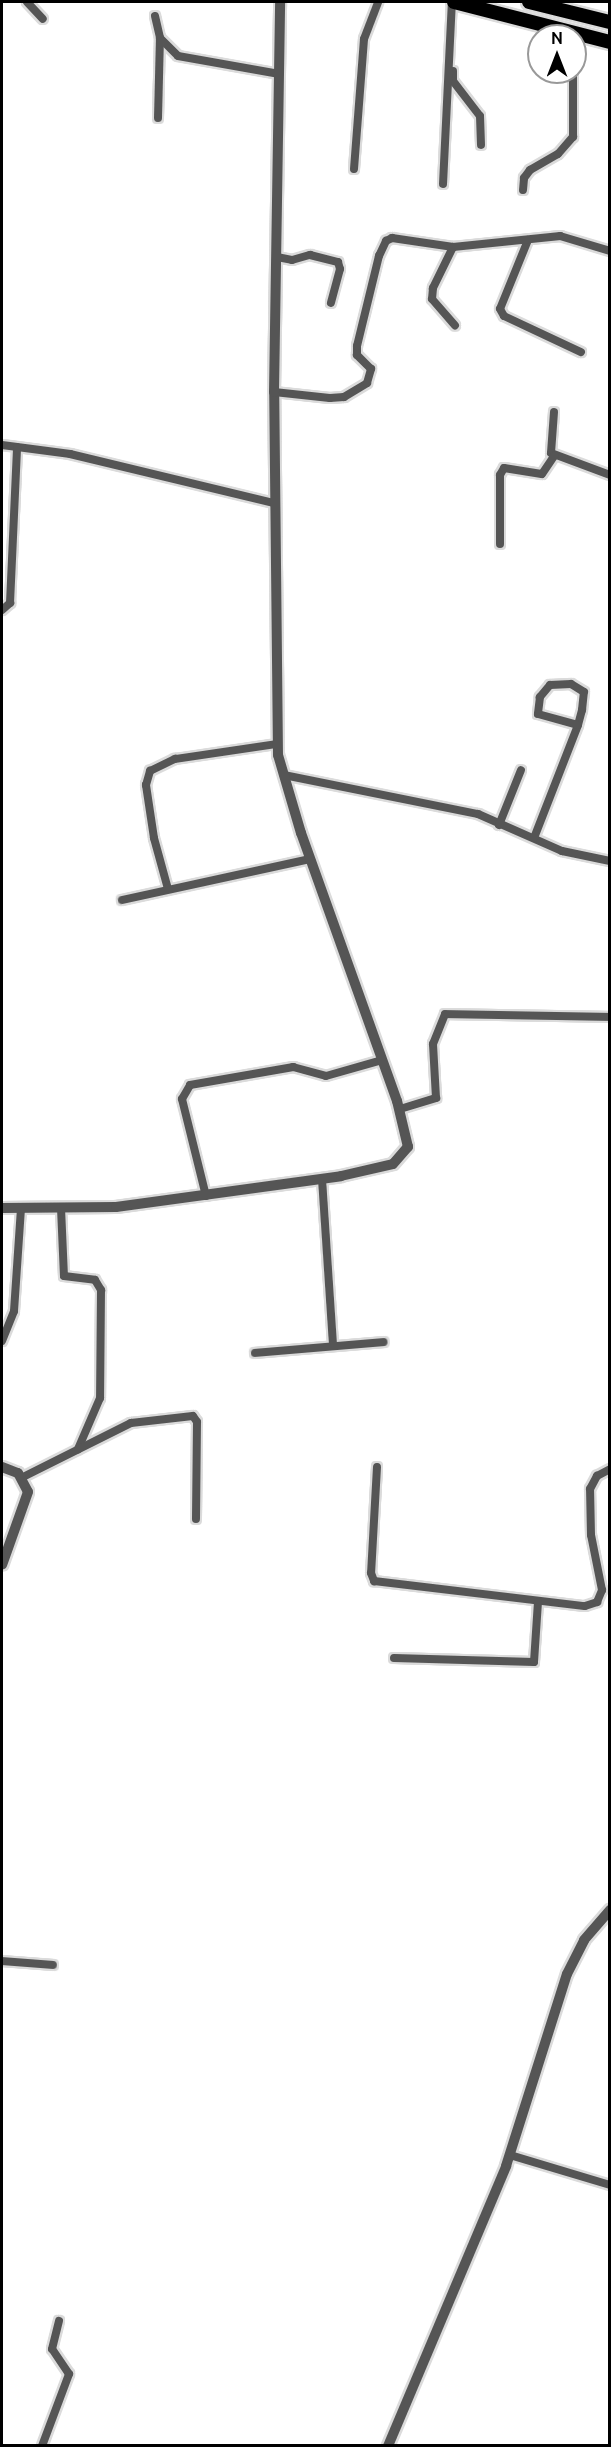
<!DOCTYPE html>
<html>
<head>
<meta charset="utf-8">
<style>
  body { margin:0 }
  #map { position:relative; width:611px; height:2447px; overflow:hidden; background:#fff; font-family:Ubuntu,sans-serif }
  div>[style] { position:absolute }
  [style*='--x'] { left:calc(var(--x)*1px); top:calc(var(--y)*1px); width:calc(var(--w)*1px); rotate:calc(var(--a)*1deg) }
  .roads { filter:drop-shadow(2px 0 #dbdbdb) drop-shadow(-2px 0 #dbdbdb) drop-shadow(0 2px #dbdbdb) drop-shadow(0 -2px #dbdbdb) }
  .minor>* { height:8px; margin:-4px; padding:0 4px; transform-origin:4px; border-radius:4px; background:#555 }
  .tertiary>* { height:10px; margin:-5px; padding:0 5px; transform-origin:5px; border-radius:5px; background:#555 }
  .trunk>* { height:14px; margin:-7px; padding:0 7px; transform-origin:7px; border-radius:7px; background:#000 }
  span { translate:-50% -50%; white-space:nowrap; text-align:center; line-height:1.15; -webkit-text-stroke:6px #fff; paint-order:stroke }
  .frame { position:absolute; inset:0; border:3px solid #000; pointer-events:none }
  .north { position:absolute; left:527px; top:24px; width:60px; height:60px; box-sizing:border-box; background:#fff; border:2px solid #999; border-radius:50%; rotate:0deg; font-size:16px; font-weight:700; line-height:24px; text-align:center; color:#000 }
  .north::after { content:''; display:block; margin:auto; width:21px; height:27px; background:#000; clip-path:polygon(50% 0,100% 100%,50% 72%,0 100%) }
</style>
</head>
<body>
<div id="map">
  <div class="roads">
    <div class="minor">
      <i style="--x:27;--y:2;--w:23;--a:47"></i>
      <i style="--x:155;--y:16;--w:23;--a:77"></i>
      <i style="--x:160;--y:38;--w:25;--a:45"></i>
      <i style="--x:178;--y:56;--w:103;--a:10.1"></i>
      <i style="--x:453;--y:71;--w:10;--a:90"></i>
      <i style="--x:453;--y:81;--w:44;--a:52.4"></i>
      <i style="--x:480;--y:116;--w:29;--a:88"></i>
      <i style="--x:158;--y:118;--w:80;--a:-88.6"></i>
      <i style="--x:354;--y:169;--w:130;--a:-85.6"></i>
      <i style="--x:364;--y:39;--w:40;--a:-69"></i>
      <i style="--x:443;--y:184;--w:182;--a:-87.2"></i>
      <i style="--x:523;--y:190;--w:12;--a:-85"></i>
      <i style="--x:524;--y:178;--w:10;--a:-53"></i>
      <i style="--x:530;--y:170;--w:32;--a:-30"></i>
      <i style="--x:558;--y:154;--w:23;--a:-49"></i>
      <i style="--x:573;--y:137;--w:65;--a:-90"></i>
      <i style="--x:528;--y:240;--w:74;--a:112.1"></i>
      <i style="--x:500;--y:309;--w:8;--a:60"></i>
      <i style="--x:504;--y:316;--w:85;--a:25.1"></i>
      <i style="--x:453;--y:247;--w:46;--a:116"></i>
      <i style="--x:433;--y:288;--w:11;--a:95"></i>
      <i style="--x:432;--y:299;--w:35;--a:49"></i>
      <i style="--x:277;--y:257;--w:15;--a:11"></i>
      <i style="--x:292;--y:260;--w:19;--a:-16"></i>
      <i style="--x:310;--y:255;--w:29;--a:14"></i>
      <i style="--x:338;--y:262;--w:7;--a:74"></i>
      <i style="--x:340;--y:269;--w:35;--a:105"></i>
      <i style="--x:274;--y:392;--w:56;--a:6.1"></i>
      <i style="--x:330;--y:398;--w:14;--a:-4"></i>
      <i style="--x:344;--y:397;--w:27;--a:-31"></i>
      <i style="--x:367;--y:383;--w:15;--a:-74"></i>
      <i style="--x:371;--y:369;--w:20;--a:-135"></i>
      <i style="--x:357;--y:355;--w:9;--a:-90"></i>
      <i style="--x:357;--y:346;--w:93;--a:-76.3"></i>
      <i style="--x:379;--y:256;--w:17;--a:-65"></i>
      <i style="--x:386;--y:241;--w:7;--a:-27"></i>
      <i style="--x:392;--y:238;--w:62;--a:8.4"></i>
      <i style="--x:453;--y:247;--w:108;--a:-5.9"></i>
      <i style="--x:560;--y:236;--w:52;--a:16.7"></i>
      <i style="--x:554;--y:412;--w:41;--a:94.2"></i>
      <i style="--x:551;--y:453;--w:63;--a:20.4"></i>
      <i style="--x:2;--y:445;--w:69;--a:7.5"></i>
      <i style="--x:70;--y:454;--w:210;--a:13.5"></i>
      <i style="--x:500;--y:544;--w:69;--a:-90"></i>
      <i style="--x:500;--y:475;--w:8;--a:-60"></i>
      <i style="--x:504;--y:468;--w:38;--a:9"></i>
      <i style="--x:542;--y:474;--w:22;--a:-56"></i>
      <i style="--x:2;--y:610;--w:11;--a:-41"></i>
      <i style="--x:10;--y:603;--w:156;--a:-87.4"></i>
      <i style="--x:284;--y:775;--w:198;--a:11.4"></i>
      <i style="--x:478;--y:814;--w:92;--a:23.8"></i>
      <i style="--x:562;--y:851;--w:49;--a:11.8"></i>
      <i style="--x:499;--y:825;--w:59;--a:-68.2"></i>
      <i style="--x:534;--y:838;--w:121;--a:-68.7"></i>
      <i style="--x:578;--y:725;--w:16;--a:-75"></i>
      <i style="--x:582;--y:710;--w:18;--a:-84"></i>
      <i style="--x:584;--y:692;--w:15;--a:-148"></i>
      <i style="--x:571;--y:684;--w:21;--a:177"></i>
      <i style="--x:550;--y:685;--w:16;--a:130"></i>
      <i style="--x:540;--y:697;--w:17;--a:97"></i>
      <i style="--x:538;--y:714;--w:41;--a:15.4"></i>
      <i style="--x:168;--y:889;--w:53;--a:-105.4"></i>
      <i style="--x:154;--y:838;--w:54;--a:-98.6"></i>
      <i style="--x:146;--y:785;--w:15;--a:-74"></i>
      <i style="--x:150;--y:771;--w:28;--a:-26"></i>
      <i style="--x:175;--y:759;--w:103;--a:-8.4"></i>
      <i style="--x:122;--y:900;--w:192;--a:-12.3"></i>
      <i style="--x:400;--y:1109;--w:38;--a:-17"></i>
      <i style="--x:436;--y:1098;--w:54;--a:-93.2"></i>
      <i style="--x:433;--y:1044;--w:32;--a:-68"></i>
      <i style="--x:445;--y:1014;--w:165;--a:1"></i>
      <i style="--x:322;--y:1179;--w:167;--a:86.2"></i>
      <i style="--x:206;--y:1196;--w:100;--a:-103.9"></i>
      <i style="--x:182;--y:1099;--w:16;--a:-60"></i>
      <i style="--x:190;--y:1085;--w:105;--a:-9.9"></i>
      <i style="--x:293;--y:1067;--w:34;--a:15"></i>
      <i style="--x:326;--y:1076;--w:58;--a:-15.9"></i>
      <i style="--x:61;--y:1208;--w:68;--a:87.5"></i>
      <i style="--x:64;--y:1276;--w:31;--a:7"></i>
      <i style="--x:95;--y:1280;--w:12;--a:59"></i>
      <i style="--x:101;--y:1290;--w:108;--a:90.5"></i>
      <i style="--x:100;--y:1398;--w:56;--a:113.3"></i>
      <i style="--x:2;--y:1341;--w:32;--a:-68"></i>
      <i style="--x:14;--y:1311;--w:103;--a:-86.1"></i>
      <i style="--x:255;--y:1353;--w:129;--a:-4.9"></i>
      <i style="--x:377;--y:1467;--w:106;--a:93.2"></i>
      <i style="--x:371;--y:1573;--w:9;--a:69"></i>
      <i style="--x:374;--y:1581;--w:212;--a:6.8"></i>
      <i style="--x:585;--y:1606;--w:13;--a:-18"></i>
      <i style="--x:597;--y:1602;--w:13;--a:-67"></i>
      <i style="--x:602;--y:1590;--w:56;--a:-101.3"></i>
      <i style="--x:591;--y:1535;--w:46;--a:-91.2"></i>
      <i style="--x:590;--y:1489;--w:15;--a:-62"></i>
      <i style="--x:597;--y:1476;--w:15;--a:-28"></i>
      <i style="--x:23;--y:1477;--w:121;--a:-26.6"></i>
      <i style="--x:131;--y:1423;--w:62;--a:-6.4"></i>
      <i style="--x:193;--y:1416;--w:7;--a:56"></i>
      <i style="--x:197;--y:1422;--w:97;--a:90.6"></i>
      <i style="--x:394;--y:1658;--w:140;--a:1.6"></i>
      <i style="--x:534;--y:1662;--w:60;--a:-86.2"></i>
      <i style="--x:2;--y:1961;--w:51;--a:4.5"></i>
      <i style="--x:510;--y:2155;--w:104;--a:16.7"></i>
      <i style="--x:42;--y:2446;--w:77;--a:-69.4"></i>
      <i style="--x:69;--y:2374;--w:30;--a:-124"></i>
      <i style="--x:52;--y:2349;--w:29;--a:-76"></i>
    </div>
    <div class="tertiary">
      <i style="--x:2;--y:1208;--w:114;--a:-0.5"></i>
      <i style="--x:116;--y:1207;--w:227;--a:-7.8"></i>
      <i style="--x:341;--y:1176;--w:53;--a:-13"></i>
      <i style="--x:393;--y:1164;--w:23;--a:-49"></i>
      <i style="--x:408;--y:1147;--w:47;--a:-103.4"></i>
      <i style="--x:397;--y:1101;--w:285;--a:-109.7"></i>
      <i style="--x:301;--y:833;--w:81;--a:-106.4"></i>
      <i style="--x:278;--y:755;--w:363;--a:-90.6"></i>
      <i style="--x:274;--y:392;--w:390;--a:-89.1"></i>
      <i style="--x:2;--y:1467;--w:17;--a:21"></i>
      <i style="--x:18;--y:1473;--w:21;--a:62"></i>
      <i style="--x:28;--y:1492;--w:77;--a:109.6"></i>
      <i style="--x:388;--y:2446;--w:304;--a:-67.1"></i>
      <i style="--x:506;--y:2166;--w:201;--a:-72.4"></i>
      <i style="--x:567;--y:1974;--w:38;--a:-63"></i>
      <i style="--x:584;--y:1940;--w:40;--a:-49"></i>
    </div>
    <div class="trunk">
      <i style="--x:454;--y:2;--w:161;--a:14.4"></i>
      <i style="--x:529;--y:2;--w:83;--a:13.9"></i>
    </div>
  </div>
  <div class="frame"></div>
  <div class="north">N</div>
</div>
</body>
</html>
